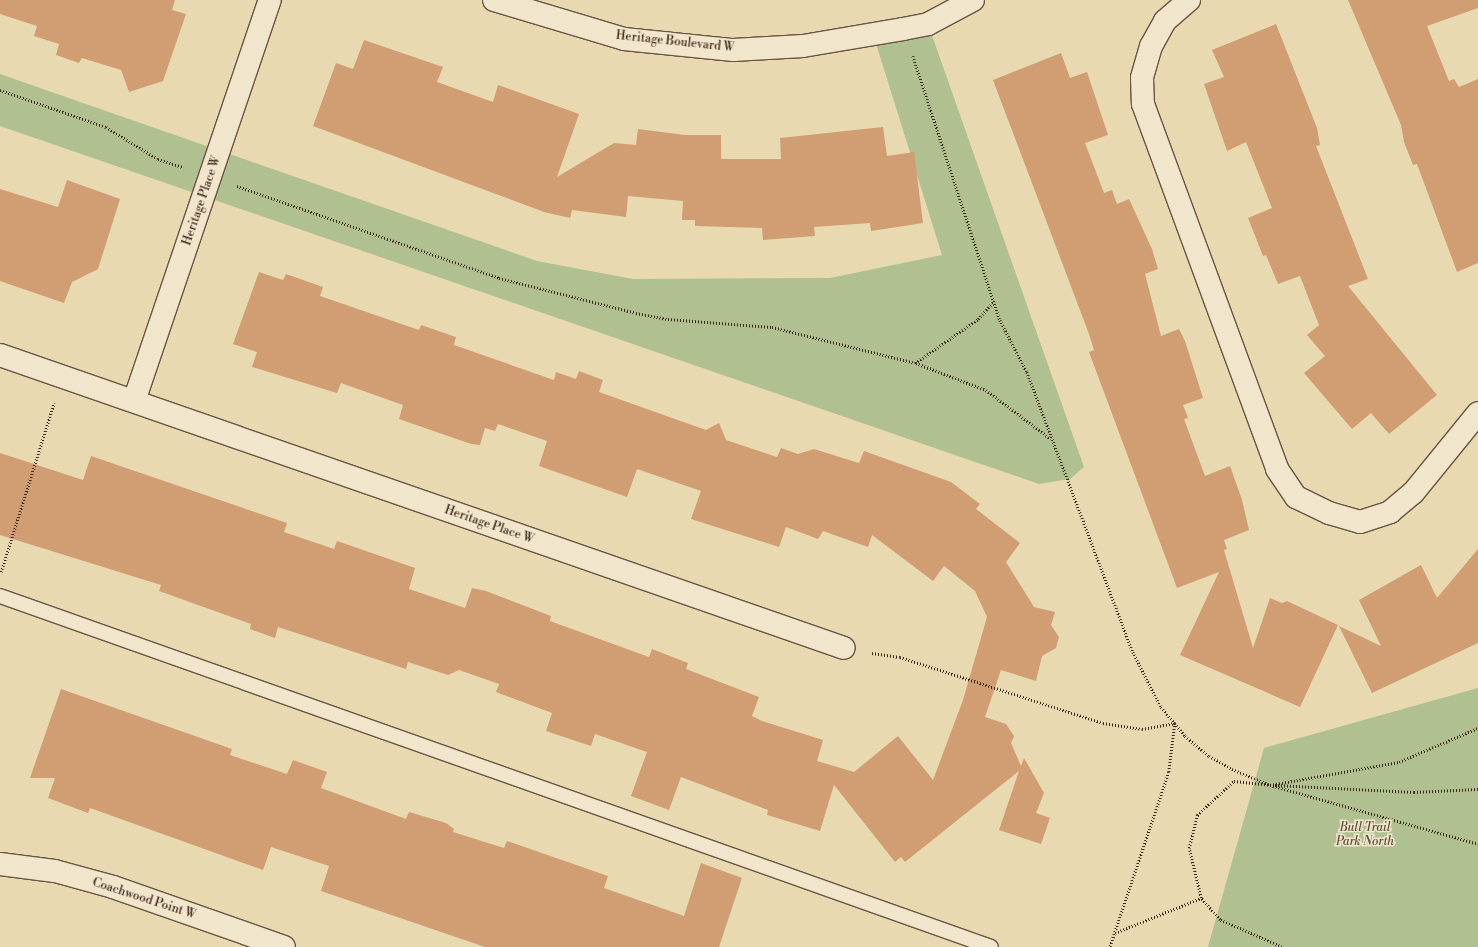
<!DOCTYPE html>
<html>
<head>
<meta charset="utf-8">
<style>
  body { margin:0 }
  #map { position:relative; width:1478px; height:947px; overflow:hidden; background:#e9d9b1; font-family:"Libre Bodoni",serif }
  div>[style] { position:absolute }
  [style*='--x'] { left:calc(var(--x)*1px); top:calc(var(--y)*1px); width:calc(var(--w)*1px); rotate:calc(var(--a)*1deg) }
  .green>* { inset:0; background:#b0c091 }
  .building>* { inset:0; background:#d19d73 }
  .path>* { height:2.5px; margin-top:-1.25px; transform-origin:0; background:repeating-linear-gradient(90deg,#40271d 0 1px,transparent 0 3px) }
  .roads { filter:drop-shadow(1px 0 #6a5442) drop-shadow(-1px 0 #6a5442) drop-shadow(0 1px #6a5442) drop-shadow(0 -1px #6a5442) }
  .lane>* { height:14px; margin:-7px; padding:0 7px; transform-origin:7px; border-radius:7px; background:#f1e6cc }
  .street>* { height:22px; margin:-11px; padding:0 11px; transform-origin:11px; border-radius:11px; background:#f1e6cc }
  .secondary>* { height:22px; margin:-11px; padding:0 11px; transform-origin:11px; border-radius:11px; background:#f1e6cc }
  span { translate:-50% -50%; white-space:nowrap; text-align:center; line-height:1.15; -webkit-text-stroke:3px #f1e6cc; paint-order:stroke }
  .street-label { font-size:12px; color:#40271d }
  .park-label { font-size:12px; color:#5c4d3a; font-style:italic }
</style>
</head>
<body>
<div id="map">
  <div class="green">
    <i style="clip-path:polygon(928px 24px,1084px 467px,1070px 479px,1039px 484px,0 126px,0 74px,537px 261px,633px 279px,830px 278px,942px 255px,873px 34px)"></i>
    <i style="clip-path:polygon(1478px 688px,1478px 947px,1208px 947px,1264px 748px)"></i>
  </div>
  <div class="building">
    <i style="clip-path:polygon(0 0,175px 0,172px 10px,186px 14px,163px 81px,129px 92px,121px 70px,82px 58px,79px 63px,56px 55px,59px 44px,34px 36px,37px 26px,0 14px)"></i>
    <i style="clip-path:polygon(1348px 0,1478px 0,1478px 8px,1427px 26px,1449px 81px,1454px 79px,1459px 87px,1478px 79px,1478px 263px,1457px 272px,1417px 164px,1413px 165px,1404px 142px,1401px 125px)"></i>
    <i style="clip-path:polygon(1276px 24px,1317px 128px,1320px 145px,1316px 146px,1368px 279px,1348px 286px,1437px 395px,1389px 434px,1371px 413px,1352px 429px,1304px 373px,1325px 356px,1307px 335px,1319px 325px,1300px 276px,1278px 284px,1266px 255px,1263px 256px,1248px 218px,1272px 208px,1246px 142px,1227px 151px,1204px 84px,1224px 77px,1212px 50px)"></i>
    <i style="clip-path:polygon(364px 40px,443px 67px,437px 82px,493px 102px,498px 85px,579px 114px,557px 177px,614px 143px,636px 145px,638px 129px,685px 135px,721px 135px,721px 159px,781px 159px,780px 138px,883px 127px,887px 156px,914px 152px,923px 223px,871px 231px,870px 223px,814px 227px,815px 236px,763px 240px,762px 228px,695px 226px,695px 220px,682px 220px,683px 201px,628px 196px,626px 217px,572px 210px,570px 218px,544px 212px,313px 126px,336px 63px,353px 69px)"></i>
    <i style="clip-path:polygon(1061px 53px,1070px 78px,1087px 72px,1108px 135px,1085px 143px,1104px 193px,1112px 190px,1117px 204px,1129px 199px,1152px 249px,1158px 269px,1145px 274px,1161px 336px,1179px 329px,1185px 341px,1203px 398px,1183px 405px,1188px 418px,1184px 419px,1205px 476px,1230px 466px,1242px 500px,1249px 530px,1224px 540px,1227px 549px,1224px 550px,1253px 648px,1270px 598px,1282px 603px,1287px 601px,1338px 625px,1300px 707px,1180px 655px,1219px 572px,1177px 588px,1089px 352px,1094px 350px,1089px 334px,993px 80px)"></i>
    <i style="clip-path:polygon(67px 180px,120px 199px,98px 269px,72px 282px,64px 303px,0 281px,0 189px,58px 207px)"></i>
    <i style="clip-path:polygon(259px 272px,283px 280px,286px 274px,323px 287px,320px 296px,419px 330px,421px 325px,456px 337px,454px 345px,554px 380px,556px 372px,576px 379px,579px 371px,603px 380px,599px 392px,706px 430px,719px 423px,726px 440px,777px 457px,781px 448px,798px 454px,814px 449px,859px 463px,864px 451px,951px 482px,980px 504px,976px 509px,1020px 543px,1006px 562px,1034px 607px,1055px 612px,1051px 625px,1059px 637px,1056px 648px,1042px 656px,1036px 681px,1001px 670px,985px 717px,1006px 724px,1014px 736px,1011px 743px,1021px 766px,1024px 758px,1044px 793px,1036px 813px,1050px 818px,1041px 844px,999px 830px,1019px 771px,905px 862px,901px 857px,895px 862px,834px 785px,820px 831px,767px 815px,768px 810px,681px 777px,669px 810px,631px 796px,647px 752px,595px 734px,591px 746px,546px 731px,552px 713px,496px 692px,499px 684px,459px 670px,448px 675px,408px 662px,406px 669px,278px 627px,275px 638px,250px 629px,251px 624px,159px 591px,161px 585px,0 535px,0 453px,83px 480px,91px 456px,287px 523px,284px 532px,334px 549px,337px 541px,415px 568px,409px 589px,465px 608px,472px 588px,486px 591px,551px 616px,550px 621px,649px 657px,652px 649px,688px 663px,686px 669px,759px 697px,752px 716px,762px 721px,823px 740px,817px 761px,854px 772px,898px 736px,933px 780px,963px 700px,987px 617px,975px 591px,944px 566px,933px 581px,872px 535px,868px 547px,823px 531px,818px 539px,786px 527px,779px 547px,691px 519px,701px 491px,637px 469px,627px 497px,539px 466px,547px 441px,498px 424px,495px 431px,485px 428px,480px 445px,471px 444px,399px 419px,403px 405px,341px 383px,337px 393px,252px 367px,257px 352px,233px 344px)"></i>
    <i style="clip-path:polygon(1478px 549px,1478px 643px,1372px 693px,1339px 626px,1381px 646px,1359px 600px,1421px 565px,1437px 598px)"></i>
    <i style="clip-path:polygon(61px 689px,232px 749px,230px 755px,287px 774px,293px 760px,327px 772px,321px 788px,406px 819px,409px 812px,446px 823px,454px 829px,453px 832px,504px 848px,507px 841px,608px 876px,604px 888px,684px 916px,701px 863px,742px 878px,719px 947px,485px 947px,321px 891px,329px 866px,271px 847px,263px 870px,90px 808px,88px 813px,48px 798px,55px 778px,30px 778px)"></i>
  </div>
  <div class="path">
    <i style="--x:913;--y:56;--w:278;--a:71.8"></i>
    <i style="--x:1000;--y:320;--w:59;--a:62.6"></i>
    <i style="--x:1027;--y:372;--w:299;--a:69.3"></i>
    <i style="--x:1133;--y:652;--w:62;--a:63"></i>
    <i style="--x:1161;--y:707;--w:38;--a:50"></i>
    <i style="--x:1185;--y:736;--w:31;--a:40"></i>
    <i style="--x:1209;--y:756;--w:26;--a:29"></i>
    <i style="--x:1232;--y:769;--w:41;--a:22.8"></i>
    <i style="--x:1270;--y:785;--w:216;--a:15.8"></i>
    <i style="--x:0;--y:90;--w:112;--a:19.2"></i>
    <i style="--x:106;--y:127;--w:61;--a:31.6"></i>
    <i style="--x:158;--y:159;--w:26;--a:18"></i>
    <i style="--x:237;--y:186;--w:278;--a:19.3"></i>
    <i style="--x:499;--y:278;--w:141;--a:14.3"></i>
    <i style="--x:636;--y:313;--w:33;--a:11"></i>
    <i style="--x:668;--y:319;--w:104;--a:4.4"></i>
    <i style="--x:772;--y:327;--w:147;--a:14.1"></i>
    <i style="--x:915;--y:363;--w:77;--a:-34.9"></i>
    <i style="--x:978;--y:319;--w:24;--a:-48"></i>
    <i style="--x:916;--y:363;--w:75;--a:21.1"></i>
    <i style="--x:986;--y:390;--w:81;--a:37"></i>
    <i style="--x:1;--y:572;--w:177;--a:-72.6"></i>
    <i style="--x:872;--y:653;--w:28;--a:8"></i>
    <i style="--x:900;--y:657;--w:213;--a:18"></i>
    <i style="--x:1103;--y:723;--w:39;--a:9"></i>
    <i style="--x:1142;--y:729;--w:34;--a:-10"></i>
    <i style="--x:1175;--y:723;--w:49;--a:97"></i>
    <i style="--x:1169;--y:772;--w:185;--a:108.6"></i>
    <i style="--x:1275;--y:785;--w:139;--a:2.9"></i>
    <i style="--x:1414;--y:792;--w:64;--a:-2.7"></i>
    <i style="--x:1115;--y:933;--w:93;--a:-22.1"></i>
    <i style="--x:1282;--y:947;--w:68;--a:-156.5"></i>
    <i style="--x:1220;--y:920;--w:29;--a:-131"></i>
    <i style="--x:1201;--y:898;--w:51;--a:-103.5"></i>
    <i style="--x:1189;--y:848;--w:34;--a:-76"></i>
    <i style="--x:1197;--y:815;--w:50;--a:-42.6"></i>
    <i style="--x:1234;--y:781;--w:36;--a:6"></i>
    <i style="--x:1270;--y:785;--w:131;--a:-10.1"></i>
    <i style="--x:1399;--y:762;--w:86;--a:-23.3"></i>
  </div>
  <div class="roads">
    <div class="lane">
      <i style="--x:0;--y:596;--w:1051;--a:19.5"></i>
    </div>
    <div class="street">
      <i style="--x:1189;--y:0;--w:32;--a:139"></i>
      <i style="--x:1165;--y:21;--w:29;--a:119"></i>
      <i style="--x:1151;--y:46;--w:33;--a:106"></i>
      <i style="--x:1142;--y:78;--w:26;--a:88"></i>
      <i style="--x:1143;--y:104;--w:389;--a:69.8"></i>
      <i style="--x:1277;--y:469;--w:34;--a:56"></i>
      <i style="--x:1296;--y:497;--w:37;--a:26"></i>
      <i style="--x:1329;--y:513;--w:32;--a:16"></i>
      <i style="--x:1360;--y:522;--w:32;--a:-18"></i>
      <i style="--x:1390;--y:512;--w:30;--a:-40"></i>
      <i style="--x:1413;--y:493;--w:103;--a:-50.9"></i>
      <i style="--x:0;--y:355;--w:893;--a:19.14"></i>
      <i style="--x:134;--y:401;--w:423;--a:-71.3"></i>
      <i style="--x:0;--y:864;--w:55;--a:7.3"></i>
      <i style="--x:55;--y:871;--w:60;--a:15.4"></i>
      <i style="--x:113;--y:887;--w:181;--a:19.3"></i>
    </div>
    <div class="secondary">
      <i style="--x:494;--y:0;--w:136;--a:16.7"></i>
      <i style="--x:624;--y:39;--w:110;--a:5.8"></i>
      <i style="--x:733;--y:50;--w:70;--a:-3.3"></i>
      <i style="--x:803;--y:46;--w:101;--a:-9.6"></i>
      <i style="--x:903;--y:29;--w:25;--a:-11"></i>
      <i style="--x:928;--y:24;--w:51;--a:-28.1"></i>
    </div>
  </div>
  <div class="street-label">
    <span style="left:675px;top:42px;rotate:6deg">Heritage Boulevard W</span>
    <span style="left:202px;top:201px;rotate:-71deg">Heritage Place W</span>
    <span style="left:489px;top:525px;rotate:19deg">Heritage Place W</span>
    <span style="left:144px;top:899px;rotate:18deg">Coachwood Point W</span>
  </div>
  <div class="park-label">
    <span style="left:1365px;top:835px">Bull Trail<br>Park North</span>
  </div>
</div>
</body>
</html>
